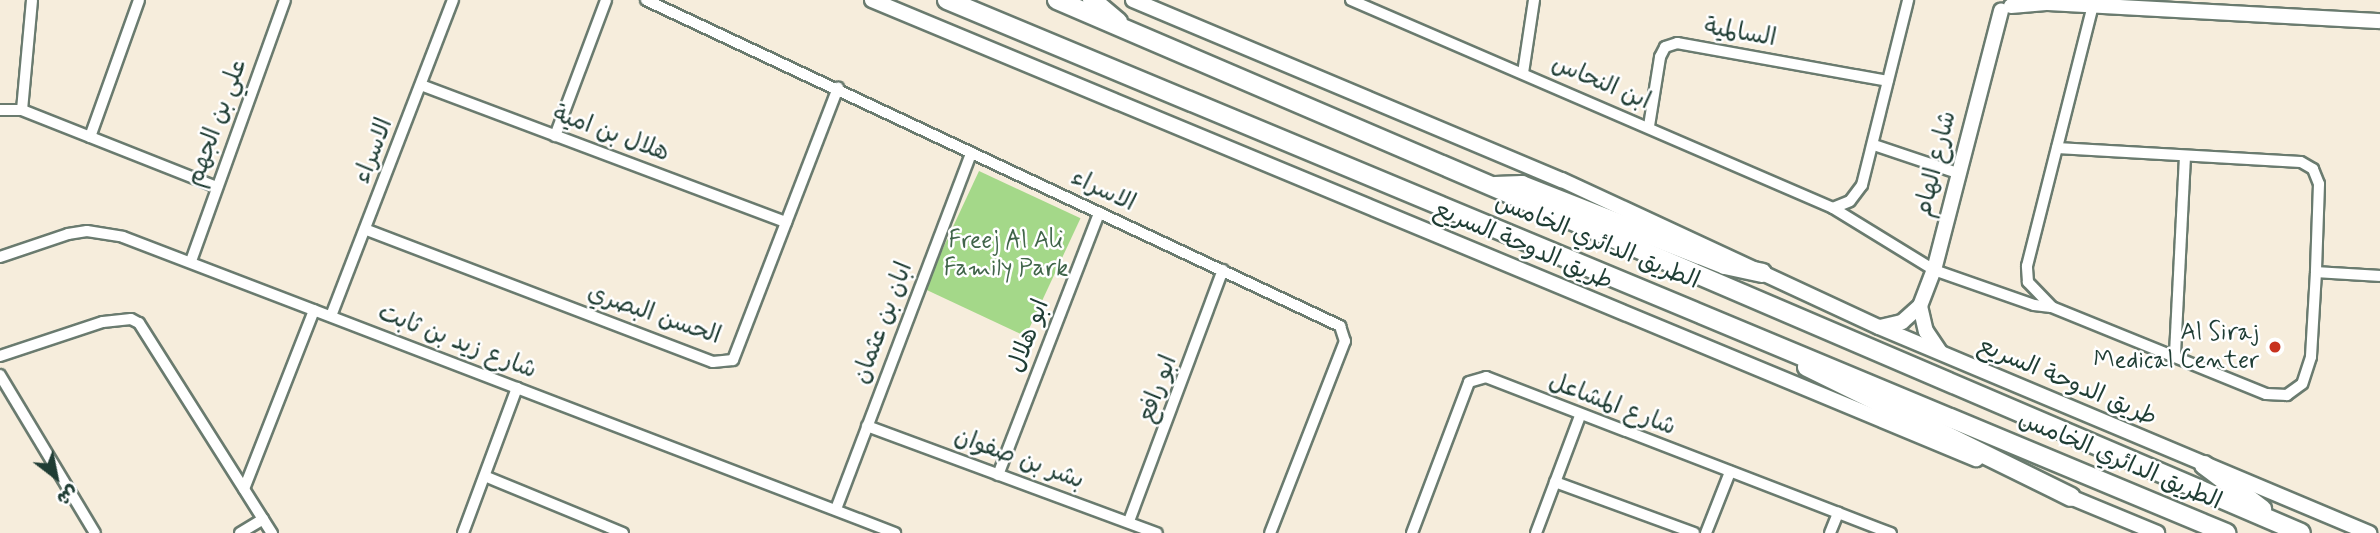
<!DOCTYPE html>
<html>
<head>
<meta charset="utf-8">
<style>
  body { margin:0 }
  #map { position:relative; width:2380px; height:533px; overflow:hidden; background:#f6eddc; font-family:Mynerve,"Playpen Sans Arabic",sans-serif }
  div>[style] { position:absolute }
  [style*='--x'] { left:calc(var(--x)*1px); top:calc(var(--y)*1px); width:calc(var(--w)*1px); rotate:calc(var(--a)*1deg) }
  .green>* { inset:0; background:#a4d889; transform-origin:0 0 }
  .roads { filter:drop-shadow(2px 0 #6a7b6f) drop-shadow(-2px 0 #6a7b6f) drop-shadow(0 2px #6a7b6f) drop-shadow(0 -2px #6a7b6f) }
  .street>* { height:10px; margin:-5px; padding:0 5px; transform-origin:5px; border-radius:5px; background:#fff }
  .secondary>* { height:14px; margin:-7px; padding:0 7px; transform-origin:7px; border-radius:7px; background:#fff }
  .highway>* { height:18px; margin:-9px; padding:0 9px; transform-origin:9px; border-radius:9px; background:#fff }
  .dots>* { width:19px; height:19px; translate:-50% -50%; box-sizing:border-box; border:4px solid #fff; border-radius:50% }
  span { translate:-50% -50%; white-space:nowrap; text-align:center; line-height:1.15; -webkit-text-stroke:5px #fff; paint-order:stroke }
  .street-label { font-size:24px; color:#1f3d34 }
  .park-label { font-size:24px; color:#406449 }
  .poi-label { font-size:24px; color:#1f3d34 }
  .right { translate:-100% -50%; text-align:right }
  .north { position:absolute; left:21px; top:442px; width:70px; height:70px; -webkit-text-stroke:5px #fff; paint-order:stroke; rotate:148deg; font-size:19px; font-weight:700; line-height:28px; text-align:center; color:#1f3d34 }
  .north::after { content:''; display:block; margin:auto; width:24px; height:32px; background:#1f3d34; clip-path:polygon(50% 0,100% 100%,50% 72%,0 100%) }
</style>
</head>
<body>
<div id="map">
  <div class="green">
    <i style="left:979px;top:171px;width:112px;height:130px;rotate:25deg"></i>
  </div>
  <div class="roads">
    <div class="street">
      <i style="--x:646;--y:0;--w:767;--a:25.16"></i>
      <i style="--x:1340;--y:326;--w:16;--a:72"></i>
      <i style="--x:1345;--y:341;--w:206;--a:111.3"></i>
      <i style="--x:1351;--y:0;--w:525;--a:23.34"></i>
      <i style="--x:1833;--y:208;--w:119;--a:31.5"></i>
      <i style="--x:1934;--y:270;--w:106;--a:19.3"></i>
      <i style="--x:2034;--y:305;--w:17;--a:7"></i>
      <i style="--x:1523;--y:73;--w:74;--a:-81.4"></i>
      <i style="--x:421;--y:85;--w:390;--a:20.6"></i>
      <i style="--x:0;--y:110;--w:22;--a:0"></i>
      <i style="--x:22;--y:110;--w:209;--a:21.6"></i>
      <i style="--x:22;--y:110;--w:110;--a:-84.8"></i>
      <i style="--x:1649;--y:126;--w:70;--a:-80.9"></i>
      <i style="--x:1660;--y:57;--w:11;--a:-63"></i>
      <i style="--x:1665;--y:47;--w:13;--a:-18"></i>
      <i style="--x:1677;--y:43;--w:214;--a:10.2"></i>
      <i style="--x:555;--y:136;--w:145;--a:-69.4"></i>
      <i style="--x:90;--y:137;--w:145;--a:-70.3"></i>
      <i style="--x:1874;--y:145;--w:88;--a:18.6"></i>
      <i style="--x:2057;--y:148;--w:244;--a:3.3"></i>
      <i style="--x:2301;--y:162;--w:14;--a:30"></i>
      <i style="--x:2313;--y:169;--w:16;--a:68"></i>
      <i style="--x:2319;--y:184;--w:88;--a:92"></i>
      <i style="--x:2316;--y:272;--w:85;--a:93.4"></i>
      <i style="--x:2311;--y:357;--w:28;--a:108"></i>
      <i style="--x:2302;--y:384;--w:19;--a:144"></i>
      <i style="--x:2287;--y:395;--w:21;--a:-177"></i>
      <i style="--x:2266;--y:394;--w:231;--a:-157.9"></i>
      <i style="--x:2052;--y:307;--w:35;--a:-134"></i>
      <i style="--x:2028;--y:282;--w:16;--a:-94"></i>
      <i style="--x:2027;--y:266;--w:269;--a:-75.8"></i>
      <i style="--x:1833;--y:208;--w:18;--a:-22"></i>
      <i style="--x:1850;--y:201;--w:20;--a:-53"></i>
      <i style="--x:1862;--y:185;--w:191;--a:-76"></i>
      <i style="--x:367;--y:230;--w:370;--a:20.9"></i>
      <i style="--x:713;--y:362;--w:20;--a:-6"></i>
      <i style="--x:733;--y:360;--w:292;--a:-68.9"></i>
      <i style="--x:0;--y:257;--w:72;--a:-18.7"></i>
      <i style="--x:68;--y:234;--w:19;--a:-9"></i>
      <i style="--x:87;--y:231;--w:36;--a:9"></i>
      <i style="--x:123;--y:237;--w:827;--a:20.98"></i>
      <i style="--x:191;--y:261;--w:277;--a:-70.2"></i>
      <i style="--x:2316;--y:272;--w:64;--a:3.6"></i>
      <i style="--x:331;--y:316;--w:339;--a:-68.9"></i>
      <i style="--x:2175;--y:354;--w:198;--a:-87.1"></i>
      <i style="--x:0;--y:356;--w:108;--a:-18.3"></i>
      <i style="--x:103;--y:322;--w:28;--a:-6"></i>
      <i style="--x:131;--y:319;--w:9;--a:27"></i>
      <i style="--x:139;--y:323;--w:249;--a:57.7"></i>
      <i style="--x:0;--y:375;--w:184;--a:59"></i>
      <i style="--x:867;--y:426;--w:309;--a:20.3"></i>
      <i style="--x:998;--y:475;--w:281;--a:-68.9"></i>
      <i style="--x:487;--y:477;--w:147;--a:22.4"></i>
      <i style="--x:1555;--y:482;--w:148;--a:20.1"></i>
      <i style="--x:244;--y:489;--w:192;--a:-68.6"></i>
      <i style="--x:836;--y:509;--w:381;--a:-69.2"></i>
      <i style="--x:1129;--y:521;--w:268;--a:-69.5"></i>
      <i style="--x:240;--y:533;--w:27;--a:-31"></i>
      <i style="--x:463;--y:533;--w:155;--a:-69.6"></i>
      <i style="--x:1412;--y:533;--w:161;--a:-69.3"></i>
      <i style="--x:1469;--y:382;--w:18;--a:-16"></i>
      <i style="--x:1486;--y:377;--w:434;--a:21.1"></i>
      <i style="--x:1536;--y:533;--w:125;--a:-69.4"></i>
      <i style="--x:1706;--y:533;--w:66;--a:-68.5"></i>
      <i style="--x:1830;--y:533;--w:22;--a:-68"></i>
    </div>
    <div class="secondary">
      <i style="--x:872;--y:0;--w:1196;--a:22.58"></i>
      <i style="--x:1133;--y:0;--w:465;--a:22.8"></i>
      <i style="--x:1562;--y:180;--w:349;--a:24.9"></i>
      <i style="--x:1879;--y:327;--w:532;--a:22.8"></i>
      <i style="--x:2011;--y:6;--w:35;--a:-5"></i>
      <i style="--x:2046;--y:3;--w:334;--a:3.1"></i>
      <i style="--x:1920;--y:306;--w:26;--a:77"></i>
      <i style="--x:1926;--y:331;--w:25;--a:56"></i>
      <i style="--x:1880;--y:327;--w:23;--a:-13"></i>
      <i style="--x:1902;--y:322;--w:24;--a:-42"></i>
      <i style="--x:1920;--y:306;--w:39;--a:-69"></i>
      <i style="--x:1934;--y:270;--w:268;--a:-75.5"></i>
      <i style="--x:2063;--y:494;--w:102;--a:22.5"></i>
    </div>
    <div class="highway">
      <i style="--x:947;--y:0;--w:1386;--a:22.62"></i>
      <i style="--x:1057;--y:0;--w:1353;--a:23.19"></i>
      <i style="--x:1092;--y:0;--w:34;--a:40"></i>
      <i style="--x:1495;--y:186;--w:27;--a:-2"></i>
      <i style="--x:1522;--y:185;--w:218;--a:21.5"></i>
      <i style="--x:1725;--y:265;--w:38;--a:12"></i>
      <i style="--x:1807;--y:367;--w:294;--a:26.2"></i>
      <i style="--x:2204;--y:465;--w:73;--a:37.2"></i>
    </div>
  </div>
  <div class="dots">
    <i style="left:2275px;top:347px;background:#c8321e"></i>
  </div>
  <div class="street-label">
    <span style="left:1740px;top:33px;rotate:10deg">السالمية</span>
    <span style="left:1601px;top:83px;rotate:23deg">ابن النحاس</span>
    <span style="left:217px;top:123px;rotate:-70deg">علي بن الجهم</span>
    <span style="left:611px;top:134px;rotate:20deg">هلال بن امية</span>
    <span style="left:374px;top:151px;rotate:-69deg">الاسراء</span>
    <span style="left:1936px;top:164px;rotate:-76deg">شارع الهام</span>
    <span style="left:1103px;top:191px;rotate:25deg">الاسراء</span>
    <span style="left:1597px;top:242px;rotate:22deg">الطريق الدائري الخامس</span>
    <span style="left:1523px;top:246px;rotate:23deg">طريق الدوحة السريع</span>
    <span style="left:654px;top:315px;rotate:19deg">الحسن البصري</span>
    <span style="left:883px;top:323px;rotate:-69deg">ابان بن عثمان</span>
    <span style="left:1029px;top:336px;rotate:-69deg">ابو هلال</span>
    <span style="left:457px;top:342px;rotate:21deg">شارع زيد بن ثابت</span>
    <span style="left:2067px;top:382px;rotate:23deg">طريق الدوحة السريع</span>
    <span style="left:1158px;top:389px;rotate:-69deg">ابو رافع</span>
    <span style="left:1612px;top:405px;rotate:21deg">شارع المشاعل</span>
    <span style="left:1019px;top:459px;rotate:20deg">بشر بن صفوان</span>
    <span style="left:2120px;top:461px;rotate:23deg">الطريق الدائري الخامس</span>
  </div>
  <div class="park-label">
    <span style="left:1006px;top:255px">Freej Al Ali<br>Family Park</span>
  </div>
  <div class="poi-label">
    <span class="right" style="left:2259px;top:347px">Al Siraj<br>Medical Center</span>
  </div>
  <div class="north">ش</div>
</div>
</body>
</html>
